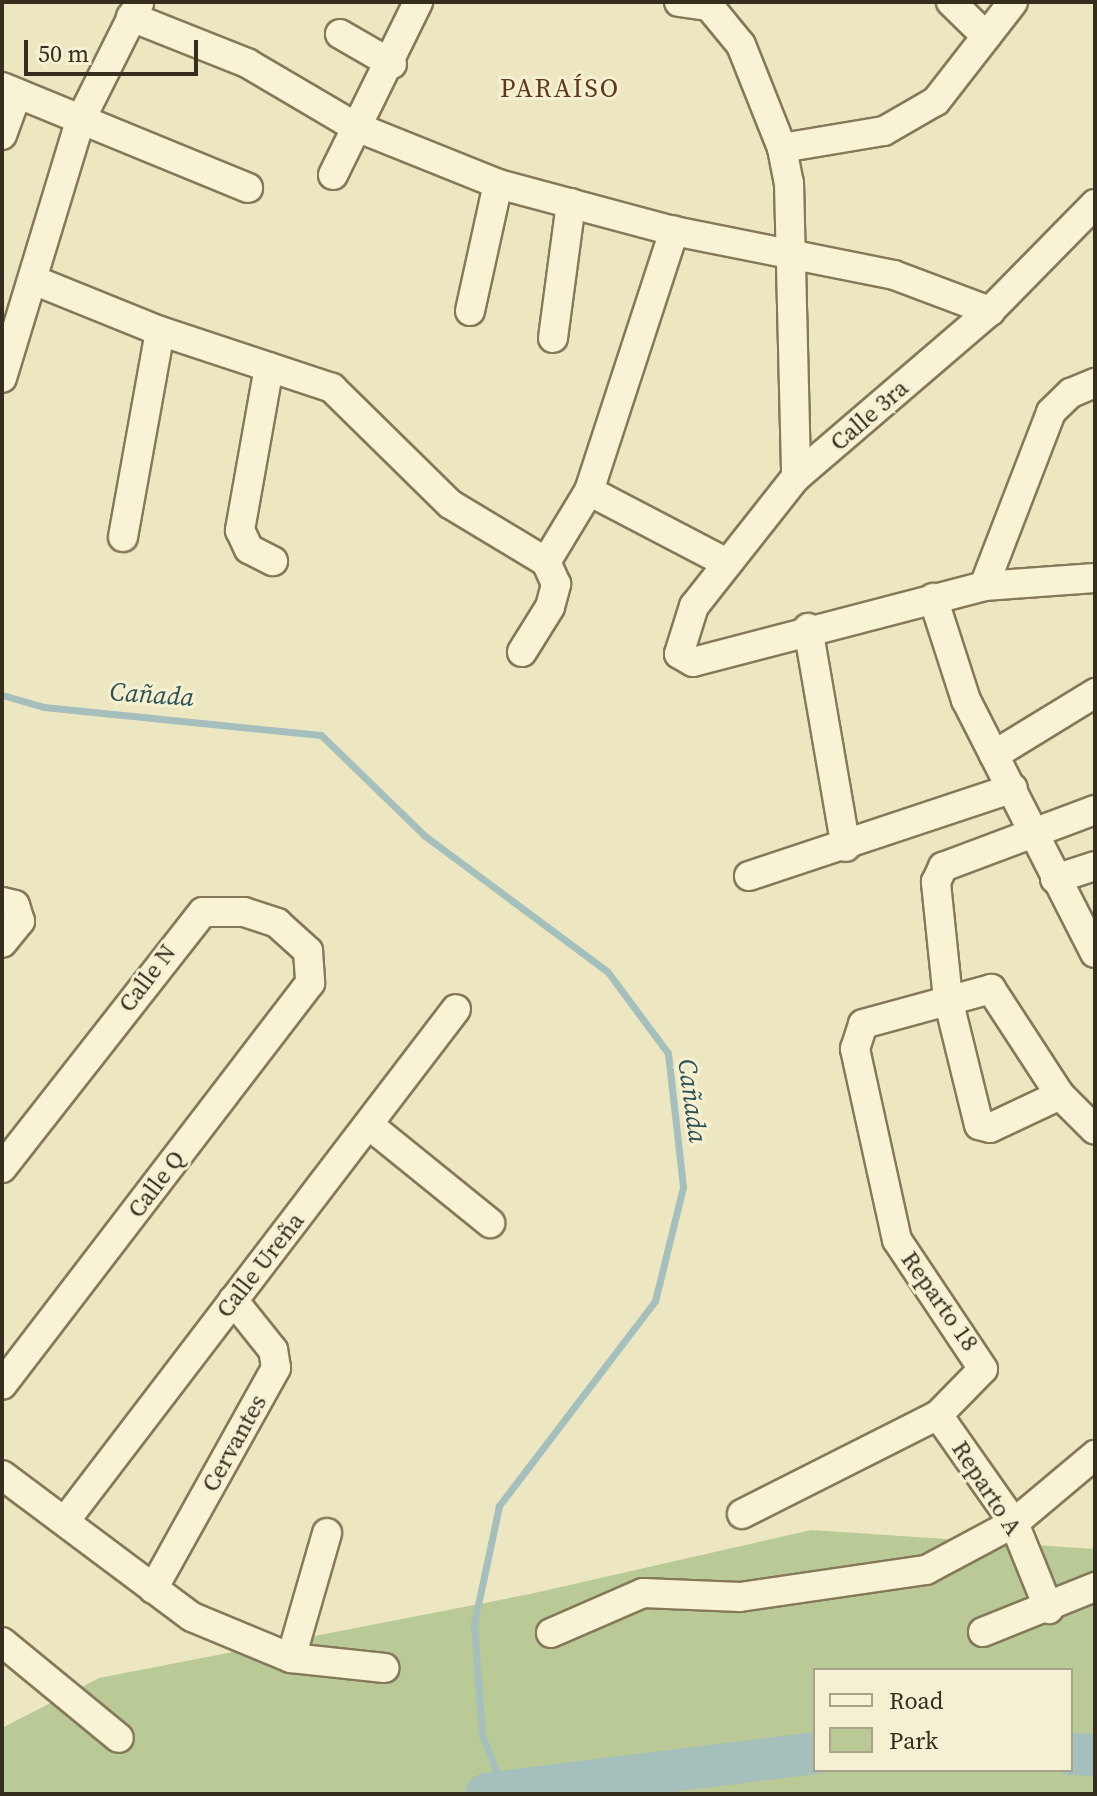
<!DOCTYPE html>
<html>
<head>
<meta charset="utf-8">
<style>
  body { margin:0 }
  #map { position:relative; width:1097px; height:1796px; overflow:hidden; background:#ece7c1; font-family:"Source Serif 4",serif }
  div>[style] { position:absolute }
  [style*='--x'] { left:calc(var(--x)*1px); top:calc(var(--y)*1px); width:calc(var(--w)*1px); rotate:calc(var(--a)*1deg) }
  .green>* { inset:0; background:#baca96 }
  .stream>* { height:7px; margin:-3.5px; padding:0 3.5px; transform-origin:3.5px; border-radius:3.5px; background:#a4bfbc }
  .river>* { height:42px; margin:-21px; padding:0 21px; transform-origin:21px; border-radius:21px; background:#a4bfbc }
  .roads { filter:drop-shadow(2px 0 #857959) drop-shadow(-2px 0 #857959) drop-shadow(0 2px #857959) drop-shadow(0 -2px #857959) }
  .street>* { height:28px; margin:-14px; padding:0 14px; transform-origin:14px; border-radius:14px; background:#f7f3d4 }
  span { translate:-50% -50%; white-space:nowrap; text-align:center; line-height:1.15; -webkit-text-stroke:6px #f4f0d1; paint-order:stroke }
  .street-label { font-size:24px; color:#352d1d }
  .neighbourhood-label { font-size:26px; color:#61381e; letter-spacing:2px }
  .water-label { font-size:26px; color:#2d5055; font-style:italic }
  .frame { position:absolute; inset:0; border:4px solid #352d1d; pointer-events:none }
  .legend { position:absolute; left:813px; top:1668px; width:260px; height:104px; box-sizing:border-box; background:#f4f0d1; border:2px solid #a8a289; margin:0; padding:10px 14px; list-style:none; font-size:24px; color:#352d1d }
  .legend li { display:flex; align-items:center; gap:16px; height:40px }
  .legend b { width:40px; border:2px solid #a8a289 }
  .scale { position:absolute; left:24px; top:40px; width:174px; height:36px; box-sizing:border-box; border:4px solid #352d1d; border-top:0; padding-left:10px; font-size:24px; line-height:28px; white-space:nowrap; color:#352d1d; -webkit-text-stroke:6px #f4f0d1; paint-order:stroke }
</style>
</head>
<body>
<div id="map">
  <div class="green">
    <i style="clip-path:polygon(evenodd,811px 1530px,1095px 1549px,1095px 1794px,2px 1794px,2px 1728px,99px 1678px,530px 1594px,811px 1530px,815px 1670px,1071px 1670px,1071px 1770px,815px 1770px,815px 1670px)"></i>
  </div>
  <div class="stream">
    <i style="--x:2;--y:695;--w:44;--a:15.9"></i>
    <i style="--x:44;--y:707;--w:278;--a:5.8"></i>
    <i style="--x:321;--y:735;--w:145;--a:44.2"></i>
    <i style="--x:425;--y:836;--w:227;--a:36.6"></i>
    <i style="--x:607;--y:971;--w:102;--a:53.4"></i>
    <i style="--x:668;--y:1053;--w:135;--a:83.6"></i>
    <i style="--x:683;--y:1187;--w:117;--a:103.8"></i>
    <i style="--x:655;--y:1301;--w:258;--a:127.3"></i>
    <i style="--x:499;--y:1506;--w:121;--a:102"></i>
    <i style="--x:474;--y:1624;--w:111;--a:85.9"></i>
    <i style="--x:482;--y:1735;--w:58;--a:68.7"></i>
  </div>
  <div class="river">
    <i style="--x:1071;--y:1754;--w:24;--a:2"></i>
    <i style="--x:486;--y:1794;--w:332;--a:-7.1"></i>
  </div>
  <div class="roads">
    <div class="street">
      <i style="--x:679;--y:2;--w:30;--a:8"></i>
      <i style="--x:709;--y:6;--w:50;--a:50.6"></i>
      <i style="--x:741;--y:45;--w:111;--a:68.3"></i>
      <i style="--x:782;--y:148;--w:36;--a:79"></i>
      <i style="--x:789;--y:183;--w:294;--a:88.6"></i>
      <i style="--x:951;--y:2;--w:49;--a:44.2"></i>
      <i style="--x:131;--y:17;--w:125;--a:21.6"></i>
      <i style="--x:247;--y:63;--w:124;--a:30.5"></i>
      <i style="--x:354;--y:126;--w:155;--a:21.9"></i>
      <i style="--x:498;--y:184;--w:182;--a:15"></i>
      <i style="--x:674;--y:231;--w:224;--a:11.3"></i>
      <i style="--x:894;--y:275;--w:103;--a:20.6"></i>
      <i style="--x:340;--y:34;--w:60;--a:30"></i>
      <i style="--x:2;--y:87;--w:266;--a:22.3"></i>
      <i style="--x:2;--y:135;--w:44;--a:-69.9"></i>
      <i style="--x:782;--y:148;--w:103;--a:-9.5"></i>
      <i style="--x:884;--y:131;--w:60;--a:-30"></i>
      <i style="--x:936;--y:101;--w:125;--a:-52.1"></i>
      <i style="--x:333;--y:175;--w:193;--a:-63.8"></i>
      <i style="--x:1095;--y:204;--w:150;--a:134.5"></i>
      <i style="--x:990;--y:311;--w:255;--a:139.4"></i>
      <i style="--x:796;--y:477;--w:164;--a:128.3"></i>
      <i style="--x:694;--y:606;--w:50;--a:107.4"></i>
      <i style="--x:679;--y:654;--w:16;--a:30"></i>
      <i style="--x:693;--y:662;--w:301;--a:-14.6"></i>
      <i style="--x:984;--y:586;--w:111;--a:-4.1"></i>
      <i style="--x:36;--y:281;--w:134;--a:22"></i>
      <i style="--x:160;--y:331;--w:181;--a:18.3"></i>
      <i style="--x:332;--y:388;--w:165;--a:44.5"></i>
      <i style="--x:450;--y:504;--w:112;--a:31.1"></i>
      <i style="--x:546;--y:562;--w:83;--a:-58.8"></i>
      <i style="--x:589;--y:491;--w:274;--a:-71.9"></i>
      <i style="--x:470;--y:311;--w:130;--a:-77.6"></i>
      <i style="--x:553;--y:338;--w:136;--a:-82.4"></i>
      <i style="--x:269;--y:367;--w:166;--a:100.1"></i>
      <i style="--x:240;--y:530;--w:21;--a:65"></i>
      <i style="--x:249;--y:549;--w:27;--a:27"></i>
      <i style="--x:2;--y:378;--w:269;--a:-73.1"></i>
      <i style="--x:80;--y:121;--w:132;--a:-63.4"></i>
      <i style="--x:589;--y:491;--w:156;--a:27.6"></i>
      <i style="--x:123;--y:537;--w:209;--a:-79.8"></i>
      <i style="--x:984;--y:586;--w:186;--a:-68.9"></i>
      <i style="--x:1051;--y:412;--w:28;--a:-44"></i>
      <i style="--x:1071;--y:393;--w:26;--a:-23"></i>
      <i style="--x:933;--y:598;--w:107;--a:72.1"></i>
      <i style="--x:966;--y:700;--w:284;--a:63"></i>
      <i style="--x:808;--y:628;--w:222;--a:80.2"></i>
      <i style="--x:522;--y:652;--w:53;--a:-58.1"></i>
      <i style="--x:550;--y:607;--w:24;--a:-75"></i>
      <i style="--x:556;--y:584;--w:24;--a:-114"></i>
      <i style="--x:994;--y:755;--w:119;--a:-31.5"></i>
      <i style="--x:749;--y:876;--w:278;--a:-18.4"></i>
      <i style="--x:1055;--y:879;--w:42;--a:-18"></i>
      <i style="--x:2;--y:902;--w:13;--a:13"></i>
      <i style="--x:15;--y:905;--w:17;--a:73"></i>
      <i style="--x:20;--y:921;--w:28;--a:129"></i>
      <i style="--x:1060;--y:1095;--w:77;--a:154.8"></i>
      <i style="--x:990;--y:1128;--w:11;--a:-165"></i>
      <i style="--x:979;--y:1125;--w:130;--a:-103.8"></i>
      <i style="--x:948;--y:999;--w:118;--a:-95.9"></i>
      <i style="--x:936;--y:882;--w:17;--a:-65"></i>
      <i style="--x:943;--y:867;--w:162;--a:-20.6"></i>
      <i style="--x:369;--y:1125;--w:156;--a:39"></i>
      <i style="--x:2;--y:1168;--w:325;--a:-51.9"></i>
      <i style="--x:203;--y:912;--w:41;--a:0"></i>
      <i style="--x:244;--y:912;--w:35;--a:18"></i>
      <i style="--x:277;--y:923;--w:42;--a:42.1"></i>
      <i style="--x:308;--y:951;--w:32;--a:86"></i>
      <i style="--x:310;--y:983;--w:506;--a:127.46"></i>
      <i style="--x:938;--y:1415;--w:132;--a:54.9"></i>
      <i style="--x:1014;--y:1523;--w:93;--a:67.9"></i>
      <i style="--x:2;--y:1475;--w:237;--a:36.8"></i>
      <i style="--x:192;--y:1617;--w:107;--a:22.5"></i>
      <i style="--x:291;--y:1658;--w:94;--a:6.1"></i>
      <i style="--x:742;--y:1514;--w:220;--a:-26.8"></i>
      <i style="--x:938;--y:1415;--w:64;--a:-45.6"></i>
      <i style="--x:983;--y:1369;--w:155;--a:-123.7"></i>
      <i style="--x:897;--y:1240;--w:196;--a:-102.4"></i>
      <i style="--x:855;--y:1049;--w:26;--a:-72"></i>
      <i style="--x:863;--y:1024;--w:133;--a:-15.3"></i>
      <i style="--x:991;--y:989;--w:126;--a:56.9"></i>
      <i style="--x:1060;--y:1095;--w:49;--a:45"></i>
      <i style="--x:65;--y:1521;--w:644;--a:-52.63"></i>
      <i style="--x:153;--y:1589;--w:253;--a:-60.9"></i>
      <i style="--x:276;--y:1368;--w:18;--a:-99"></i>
      <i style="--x:273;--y:1350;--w:64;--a:-128.7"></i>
      <i style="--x:983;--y:1632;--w:121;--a:-21.9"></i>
      <i style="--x:551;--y:1633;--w:100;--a:-23.5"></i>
      <i style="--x:643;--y:1593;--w:97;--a:2.4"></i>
      <i style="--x:740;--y:1597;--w:188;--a:-8.3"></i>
      <i style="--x:926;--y:1570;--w:100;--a:-28.1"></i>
      <i style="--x:1014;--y:1523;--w:106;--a:-40"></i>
      <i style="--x:2;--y:1642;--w:151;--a:39.4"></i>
      <i style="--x:291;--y:1658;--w:130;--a:-73.9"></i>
    </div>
  </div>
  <div class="street-label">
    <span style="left:869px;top:415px;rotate:-41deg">Calle 3ra</span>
    <span style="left:147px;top:978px;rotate:-53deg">Calle N</span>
    <span style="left:156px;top:1184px;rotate:-53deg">Calle Q</span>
    <span style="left:260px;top:1265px;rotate:-52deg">Calle Ureña</span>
    <span style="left:940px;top:1301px;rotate:55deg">Reparto 18</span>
    <span style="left:234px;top:1443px;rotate:-61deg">Cervantes</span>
    <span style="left:987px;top:1488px;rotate:57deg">Reparto A</span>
  </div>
  <div class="neighbourhood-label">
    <span style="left:560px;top:89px">PARAÍSO</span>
  </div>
  <div class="water-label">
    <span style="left:152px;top:695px;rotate:4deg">Cañada</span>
    <span style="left:692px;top:1101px;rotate:82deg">Cañada</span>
  </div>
  <div class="frame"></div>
  <ul class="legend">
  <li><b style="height:10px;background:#f7f3d4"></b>Road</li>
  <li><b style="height:22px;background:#baca96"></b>Park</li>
  </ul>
  <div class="scale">50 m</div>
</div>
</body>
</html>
